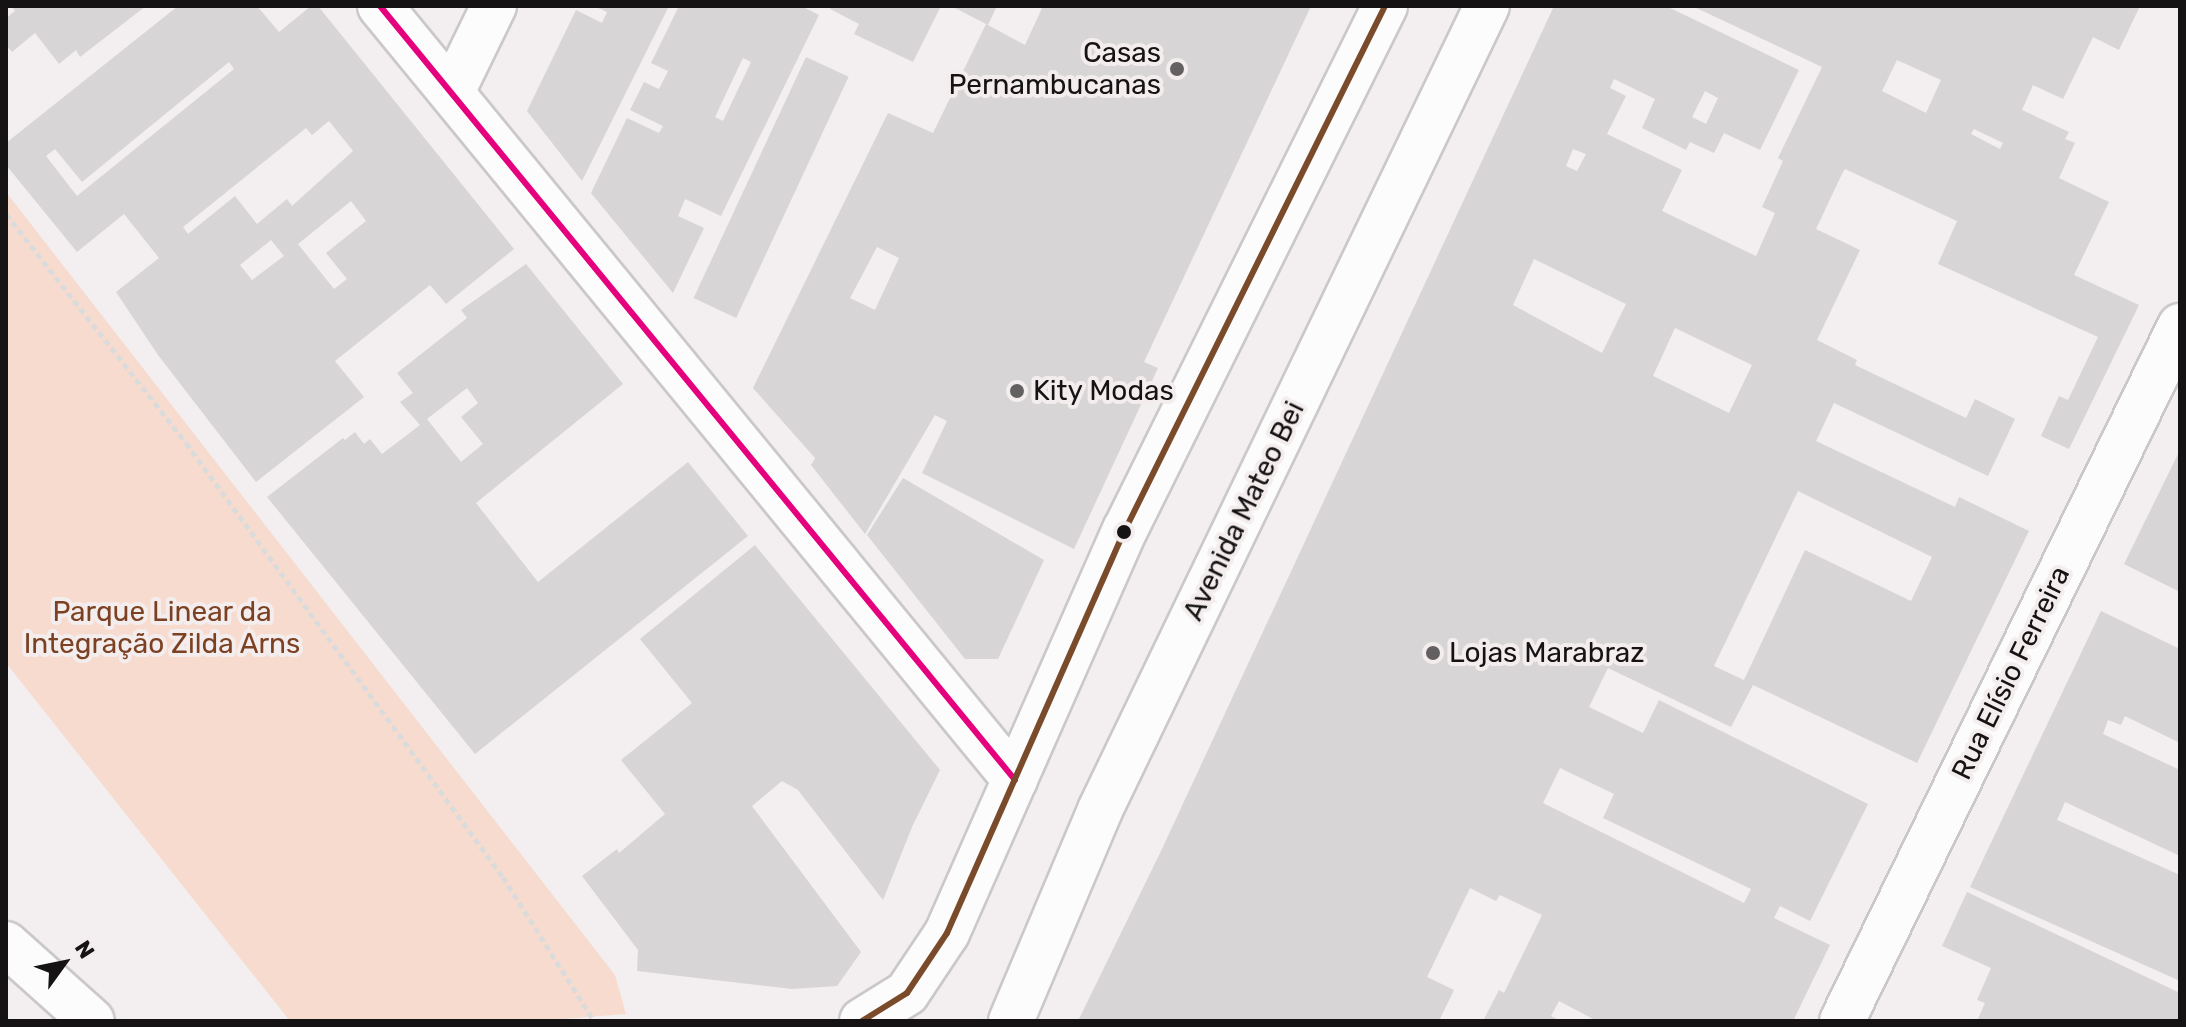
<!DOCTYPE html>
<html>
<head>
<meta charset="utf-8">
<style>
  body { margin:0 }
  #map { position:relative; width:2186px; height:1027px; overflow:hidden; background:#f3eeef; font-family:Rubik,sans-serif }
  div>[style] { position:absolute }
  [style*='--x'] { left:calc(var(--x)*1px); top:calc(var(--y)*1px); width:calc(var(--w)*1px); rotate:calc(var(--a)*1deg) }
  .green>* { inset:0; background:#f7dbcf }
  .building>* { inset:0; background:#d8d5d6; transform-origin:0 0 }
  .path>* { height:5px; margin-top:-2.5px; transform-origin:0; background:repeating-linear-gradient(90deg,#dcdbdb 0 6px,transparent 0 10px) }
  .roads { filter:drop-shadow(2px 0 #cbc8c8) drop-shadow(-2px 0 #cbc8c8) drop-shadow(0 2px #cbc8c8) drop-shadow(0 -2px #cbc8c8) }
  .minor>* { height:44px; margin:-22px; padding:0 22px; transform-origin:22px; border-radius:22px; background:#fdfcfd }
  .secondary>* { height:44px; margin:-22px; padding:0 22px; transform-origin:22px; border-radius:22px; background:#fdfcfd }
  .primary>* { height:44px; margin:-22px; padding:0 22px; transform-origin:22px; border-radius:22px; background:#fdfcfd }
  .bus-1>* { height:6px; margin:-3px; padding:0 3px; transform-origin:3px; border-radius:3px; background:#e5007d }
  .bus-2>* { height:6px; margin:-3px; padding:0 3px; transform-origin:3px; border-radius:3px; background:#7a4b2a }
  .dots>* { width:22px; height:22px; translate:-50% -50%; box-sizing:border-box; border:4px solid #f4edee; border-radius:50% }
  span { translate:-50% -50%; white-space:nowrap; text-align:center; line-height:1.15; -webkit-text-stroke:8px #f4edee; paint-order:stroke }
  .poi-label { font-size:28px; color:#151314 }
  .right { translate:-100% -50%; text-align:right }
  .left { translate:0 -50%; text-align:left }
  .street-label { font-size:28px; color:#151314 }
  .park-label { font-size:28px; color:#7c4122 }
  .frame { position:absolute; inset:0; border:8px solid #151314; pointer-events:none }
  .north { position:absolute; left:24px; top:923px; width:80px; height:80px; -webkit-text-stroke:6px #f4edee; paint-order:stroke; rotate:57deg; font-size:22px; font-weight:700; line-height:32px; text-align:center; color:#151314 }
  .north::after { content:''; display:block; margin:auto; width:28px; height:36px; background:#151314; clip-path:polygon(50% 0,100% 100%,50% 72%,0 100%) }
</style>
</head>
<body>
<div id="map">
  <div class="green">
    <i style="clip-path:polygon(6px 192px,615px 975px,626px 1014px,537px 1021px,290px 1021px,6px 663px)"></i>
  </div>
  <div class="building">
    <i style="clip-path:polygon(11px 6px,146px 6px,80px 57px,76px 50px,59px 64px,35px 33px,12px 52px,6px 45px,6px 18px,15px 11px)"></i>
    <i style="clip-path:polygon(evenodd,178px 6px,257px 6px,279px 32px,311px 6px,318px 6px,514px 249px,446px 304px,430px 285px,335px 361px,364px 397px,256px 482px,158px 355px,116px 292px,159px 258px,124px 214px,77px 252px,6px 165px,6px 143px,178px 6px,229px 62px,234px 69px,77px 196px,46px 156px,55px 149px,82px 182px,229px 62px,178px 6px,329px 121px,353px 151px,292px 206px,287px 199px,257px 224px,235px 196px,188px 234px,183px 227px,306px 128px,312px 135px,329px 121px,178px 6px,351px 201px,366px 221px,326px 253px,347px 279px,334px 289px,298px 244px,351px 201px,178px 6px,271px 240px,284px 256px,252px 280px,240px 265px,271px 240px)"></i>
    <i style="clip-path:polygon(594px 6px,669px 6px,582px 181px,527px 111px,576px 10px,602px 23px,607px 12px)"></i>
    <i style="clip-path:polygon(evenodd,679px 6px,801px 6px,819px 15px,721px 216px,685px 199px,678px 216px,704px 228px,673px 293px,591px 193px,627px 118px,659px 133px,663px 126px,630px 110px,644px 82px,659px 89px,668px 71px,651px 63px,679px 6px,743px 58px,751px 62px,723px 121px,715px 117px,743px 58px)"></i>
    <i style="clip-path:polygon(831px 6px,941px 6px,913px 62px,854px 34px,859px 24px,830px 9px)"></i>
    <i style="clip-path:polygon(951px 6px,997px 6px,988px 25px)"></i>
    <i style="clip-path:polygon(evenodd,1043px 6px,1311px 6px,1144px 362px,1158px 368px,1074px 549px,922px 473px,947px 421px,935px 415px,865px 534px,811px 465px,815px 458px,753px 388px,888px 113px,933px 133px,986px 24px,1025px 45px,1043px 6px,877px 247px,899px 258px,875px 310px,850px 298px,877px 247px)"></i>
    <i style="clip-path:polygon(evenodd,1554px 6px,1666px 6px,1799px 70px,1760px 150px,1724px 133px,1714px 153px,1690px 142px,1686px 150px,1642px 128px,1655px 99px,1614px 79px,1610px 88px,1626px 96px,1607px 134px,1682px 170px,1662px 211px,1756px 256px,1775px 213px,1762px 207px,1783px 161px,1778px 158px,1822px 67px,1692px 6px,2140px 6px,2119px 50px,2093px 37px,2063px 99px,2033px 85px,2022px 110px,2069px 132px,2065px 139px,2075px 143px,2059px 178px,2109px 202px,2074px 275px,2139px 305px,2069px 449px,2041px 436px,2059px 396px,2068px 400px,2098px 337px,1938px 264px,1957px 221px,1845px 169px,1842px 174px,1816px 229px,1860px 250px,1817px 340px,1857px 360px,1855px 365px,1966px 418px,1975px 399px,2015px 419px,1988px 476px,1834px 403px,1816px 441px,1955px 507px,1959px 497px,2029px 531px,1917px 763px,1753px 685px,1731px 727px,1608px 668px,1589px 707px,1643px 733px,1659px 700px,1868px 804px,1810px 921px,1780px 906px,1774px 918px,1830px 945px,1793px 1021px,1597px 1021px,1559px 1001px,1551px 1016px,1560px 1021px,1483px 1021px,1499px 990px,1504px 993px,1542px 915px,1500px 895px,1496px 901px,1470px 888px,1427px 977px,1454px 990px,1439px 1021px,1078px 1021px,1161px 851px,1554px 6px,1897px 60px,1941px 80px,1926px 113px,1882px 91px,1897px 60px,1554px 6px,1705px 91px,1718px 98px,1706px 124px,1692px 117px,1705px 91px,1554px 6px,1974px 129px,2003px 143px,2000px 149px,1971px 134px,1974px 129px,1554px 6px,1573px 149px,1586px 154px,1577px 171px,1566px 166px,1573px 149px,1554px 6px,1534px 259px,1626px 304px,1602px 353px,1513px 305px,1534px 259px,1554px 6px,1675px 328px,1752px 365px,1729px 413px,1653px 376px,1675px 328px,1554px 6px,1798px 491px,1932px 557px,1911px 601px,1805px 550px,1744px 680px,1714px 666px,1798px 491px,1554px 6px,1560px 768px,1614px 794px,1603px 818px,1751px 889px,1744px 903px,1543px 803px,1560px 768px)"></i>
    <i style="left:806px;top:57px;width:47px;height:266px;rotate:25deg"></i>
    <i style="clip-path:polygon(evenodd,526px 264px,623px 384px,476px 503px,538px 582px,688px 462px,748px 536px,475px 754px,267px 497px,343px 438px,345px 440px,355px 432px,364px 444px,370px 439px,382px 454px,420px 425px,400px 402px,413px 393px,397px 373px,467px 318px,461px 310px,526px 264px,467px 388px,478px 403px,461px 417px,483px 444px,461px 462px,427px 419px,467px 388px)"></i>
    <i style="clip-path:polygon(2180px 450px,2180px 592px,2124px 564px)"></i>
    <i style="clip-path:polygon(903px 478px,1044px 560px,998px 659px,965px 659px,867px 535px)"></i>
    <i style="clip-path:polygon(755px 545px,940px 770px,912px 827px,883px 900px,798px 790px,782px 781px,752px 806px,861px 952px,837px 986px,792px 989px,637px 971px,638px 950px,582px 876px,617px 849px,619px 853px,665px 814px,621px 760px,692px 703px,640px 639px)"></i>
    <i style="clip-path:polygon(2101px 611px,2180px 649px,2180px 743px,2125px 716px,2121px 725px,2108px 720px,2103px 734px,2180px 770px,2180px 856px,2065px 802px,2057px 820px,2180px 875px,2180px 981px,1970px 887px)"></i>
    <i style="clip-path:polygon(1967px 892px,2180px 993px,2180px 1021px,1977px 1021px,1985px 1003px,1977px 1000px,1991px 968px,1942px 946px)"></i>
  </div>
  <div class="path">
    <i style="--x:6;--y:214;--w:291;--a:51.8"></i>
    <i style="--x:186;--y:443;--w:537;--a:53.86"></i>
    <i style="--x:503;--y:877;--w:170;--a:57.7"></i>
  </div>
  <div class="roads">
    <div class="minor">
      <i style="--x:380;--y:6;--w:1001;--a:50.63"></i>
      <i style="--x:452;--y:92;--w:96;--a:-64"></i>
      <i style="--x:1842;--y:1021;--w:773;--a:-64.06"></i>
    </div>
    <div class="secondary">
      <i style="--x:862;--y:1021;--w:53;--a:-31.9"></i>
      <i style="--x:907;--y:993;--w:72;--a:-56.3"></i>
      <i style="--x:947;--y:933;--w:441;--a:-66.2"></i>
      <i style="--x:1125;--y:530;--w:585;--a:-63.61"></i>
      <i style="--x:1011;--y:1021;--w:229;--a:-67.1"></i>
      <i style="--x:1100;--y:810;--w:892;--a:-64.3"></i>
    </div>
    <div class="primary">
      <i style="--x:6;--y:944;--w:115;--a:41.8"></i>
    </div>
  </div>
  <div class="bus-1">
    <i style="--x:380;--y:6;--w:1001;--a:50.63"></i>
  </div>
  <div class="bus-2">
    <i style="--x:862;--y:1021;--w:53;--a:-31.9"></i>
    <i style="--x:907;--y:993;--w:72;--a:-56.3"></i>
    <i style="--x:947;--y:933;--w:441;--a:-66.2"></i>
    <i style="--x:1125;--y:530;--w:585;--a:-63.61"></i>
  </div>
  <div class="dots">
    <i style="left:1177px;top:69px;background:#636061"></i>
    <i style="left:1017px;top:391px;background:#636061"></i>
    <i style="left:1124px;top:532px;background:#151314"></i>
    <i style="left:1433px;top:653px;background:#636061"></i>
  </div>
  <div class="poi-label">
    <span class="right" style="left:1161px;top:69px">Casas<br>Pernambucanas</span>
    <span class="left" style="left:1033px;top:391px">Kity Modas</span>
    <span class="left" style="left:1449px;top:653px">Lojas Marabraz</span>
  </div>
  <div class="street-label">
    <span style="left:1244px;top:511px;rotate:-64deg">Avenida Mateo Bei</span>
    <span style="left:2011px;top:673px;rotate:-64deg">Rua Elísio Ferreira</span>
  </div>
  <div class="park-label">
    <span style="left:162px;top:628px">Parque Linear da<br>Integração Zilda Arns</span>
  </div>
  <div class="frame"></div>
  <div class="north">N</div>
</div>
</body>
</html>
